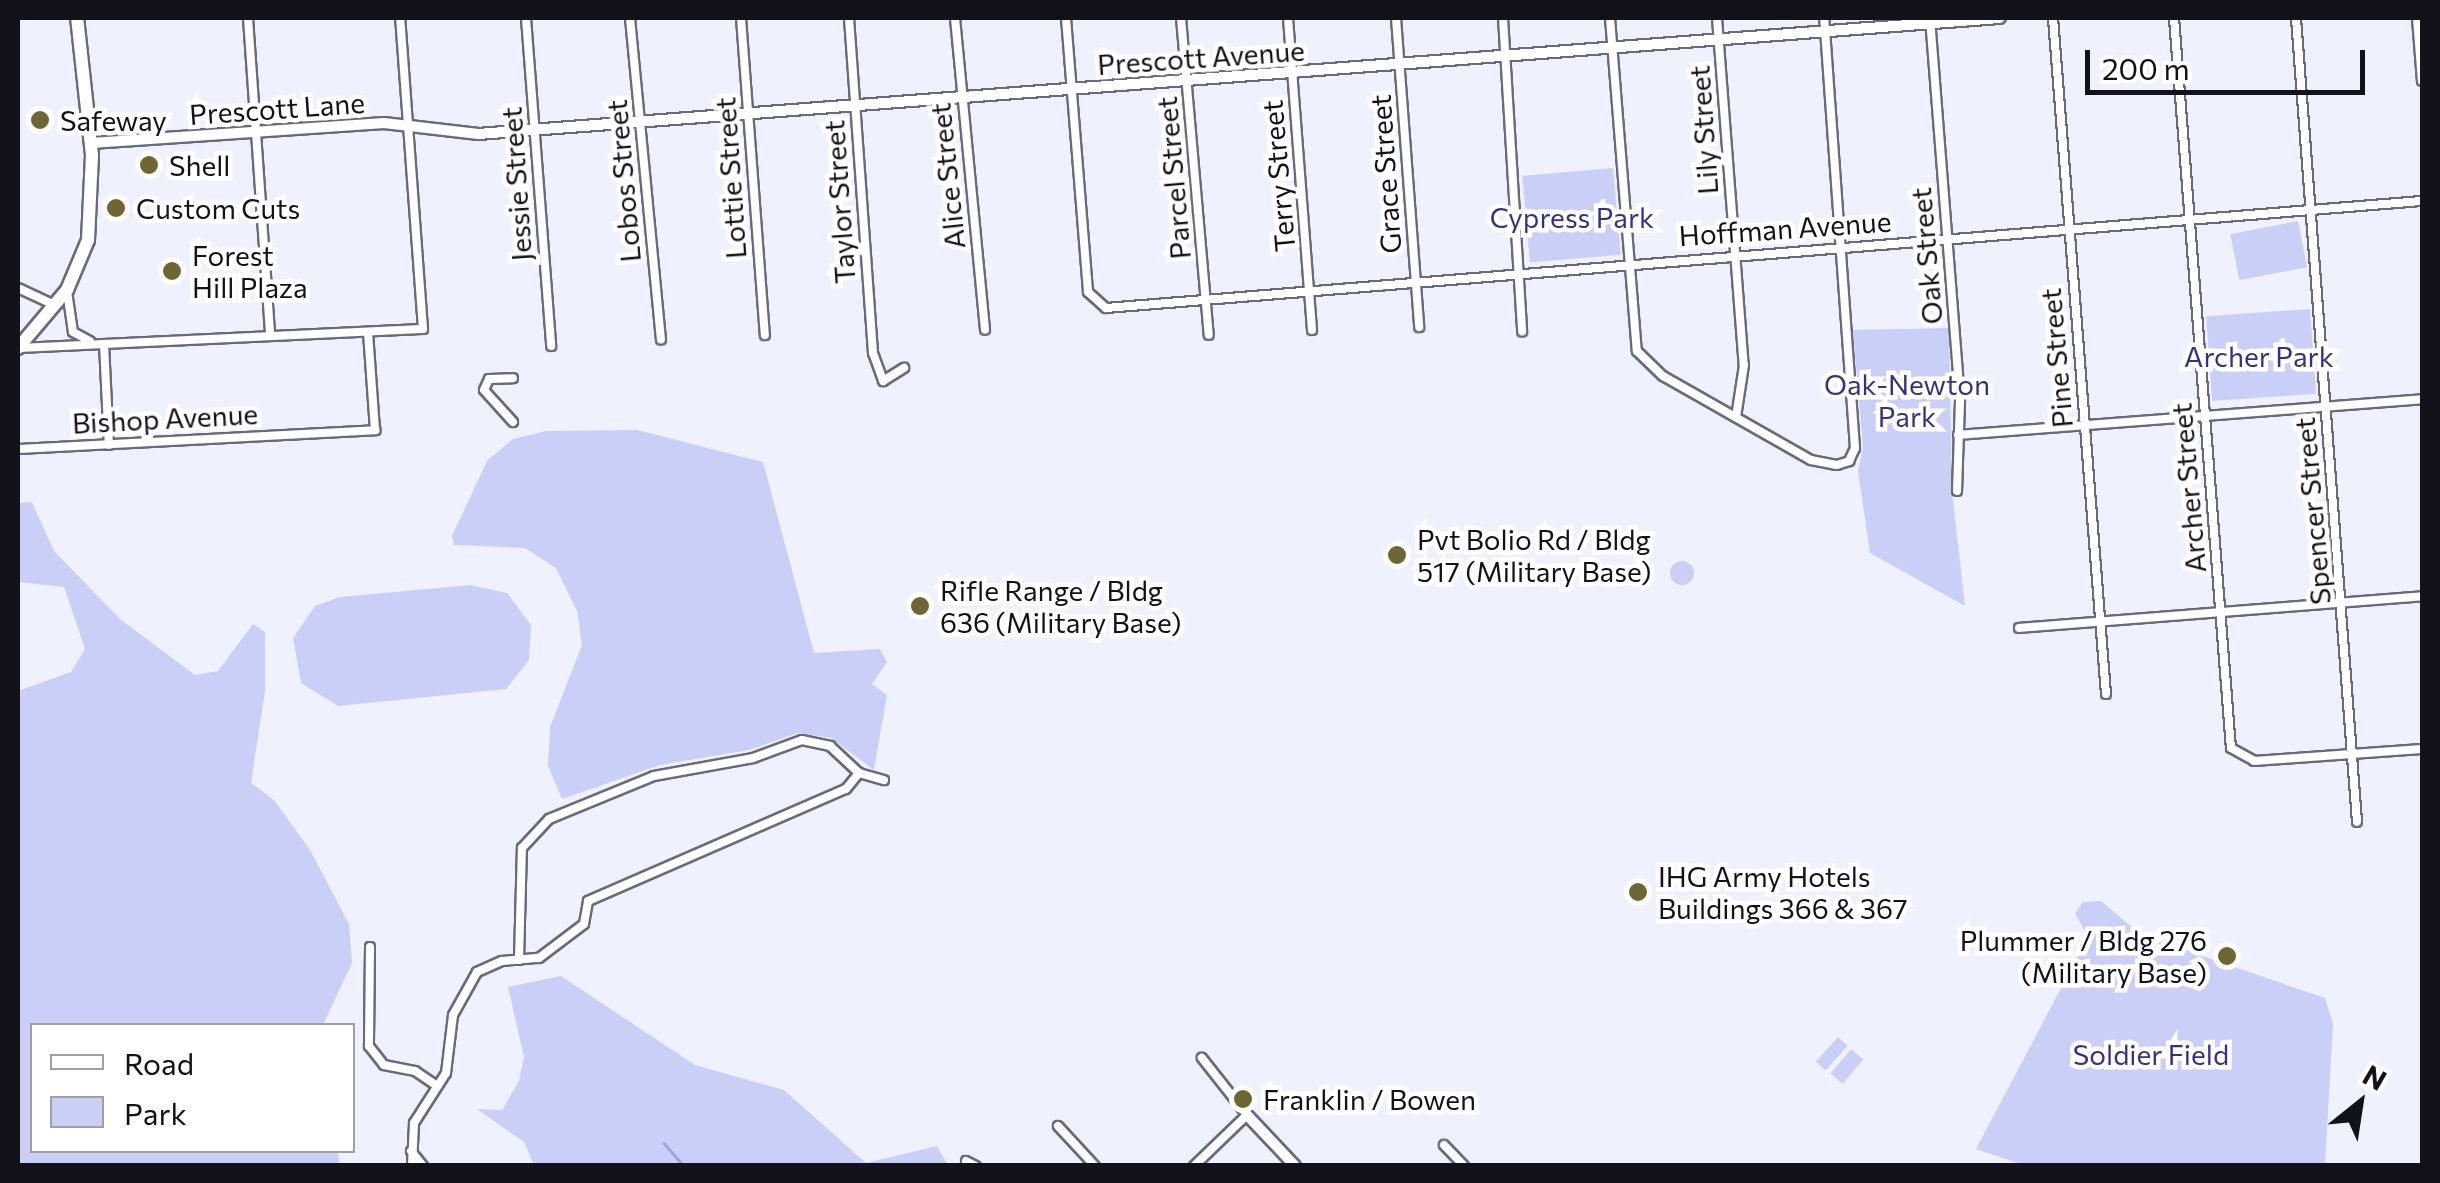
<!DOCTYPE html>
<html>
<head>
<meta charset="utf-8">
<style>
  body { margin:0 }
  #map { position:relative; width:2440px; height:1183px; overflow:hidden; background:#eff1fe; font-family:Commissioner,sans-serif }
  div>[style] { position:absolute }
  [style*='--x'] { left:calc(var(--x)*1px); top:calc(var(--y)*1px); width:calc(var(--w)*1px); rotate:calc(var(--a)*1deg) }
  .green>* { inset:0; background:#cacff7; transform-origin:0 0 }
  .round { border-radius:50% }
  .stream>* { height:2.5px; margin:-1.25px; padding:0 1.25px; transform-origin:1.25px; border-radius:1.25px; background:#9da2ed }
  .roads { filter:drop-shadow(2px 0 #686a7e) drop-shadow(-2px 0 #686a7e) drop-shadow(0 2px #686a7e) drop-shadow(0 -2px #686a7e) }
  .minor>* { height:8px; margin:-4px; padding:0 4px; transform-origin:4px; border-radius:4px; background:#fff }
  .tertiary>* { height:10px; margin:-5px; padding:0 5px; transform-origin:5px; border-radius:5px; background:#fff }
  .primary>* { height:12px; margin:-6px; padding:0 6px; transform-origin:6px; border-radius:6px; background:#fff }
  .dots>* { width:28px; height:28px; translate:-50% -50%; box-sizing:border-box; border:5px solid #fff; border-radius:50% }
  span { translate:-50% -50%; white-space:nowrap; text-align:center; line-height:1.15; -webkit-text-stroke:9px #fff; paint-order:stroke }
  .street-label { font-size:28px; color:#11121a }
  .poi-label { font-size:28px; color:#11121a }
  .left { translate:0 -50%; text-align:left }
  .right { translate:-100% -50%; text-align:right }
  .park-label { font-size:28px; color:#363186 }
  .frame { position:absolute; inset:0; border:20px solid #11121a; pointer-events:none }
  .legend { position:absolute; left:30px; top:1023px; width:325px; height:130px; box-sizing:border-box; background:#fff; border:2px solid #a0a0a3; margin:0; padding:12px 18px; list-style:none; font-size:30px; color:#11121a }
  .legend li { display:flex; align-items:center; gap:20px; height:50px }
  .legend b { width:50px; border:2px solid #a0a0a3 }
  .north { position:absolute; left:2310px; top:1053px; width:100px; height:100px; -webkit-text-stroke:8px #fff; paint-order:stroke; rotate:30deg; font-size:28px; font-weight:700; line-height:40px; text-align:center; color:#11121a }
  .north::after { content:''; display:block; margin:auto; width:35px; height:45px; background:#11121a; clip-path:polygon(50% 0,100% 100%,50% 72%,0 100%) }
  .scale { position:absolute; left:2085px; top:50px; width:280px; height:45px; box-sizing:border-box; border:5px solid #11121a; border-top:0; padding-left:12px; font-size:30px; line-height:35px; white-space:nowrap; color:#11121a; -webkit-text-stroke:8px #fff; paint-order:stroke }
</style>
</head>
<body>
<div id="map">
  <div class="green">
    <i style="left:1613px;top:168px;width:87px;height:91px;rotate:85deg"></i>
    <i style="left:2298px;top:221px;width:47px;height:69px;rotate:79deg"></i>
    <i style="left:2310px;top:309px;width:85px;height:104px;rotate:86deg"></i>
    <i style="clip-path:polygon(1949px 328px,1952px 492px,1965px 606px,1870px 553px,1858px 471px,1863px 447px,1853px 330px)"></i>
    <i style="clip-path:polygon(637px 430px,763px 462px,814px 653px,880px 649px,887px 662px,872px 684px,887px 695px,874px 770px,831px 738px,798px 733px,749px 750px,660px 765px,562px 799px,548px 766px,550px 727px,582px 645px,577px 611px,556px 568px,525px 548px,454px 545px,452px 536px,487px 461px,513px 439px,546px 431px)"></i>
    <i style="clip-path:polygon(32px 502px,54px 551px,120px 619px,195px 675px,218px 671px,253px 624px,265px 632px,265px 691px,251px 783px,274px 800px,310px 850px,349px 924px,352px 963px,323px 1025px,32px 1026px,32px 1150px,337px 1150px,340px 1165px,18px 1165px,18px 691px,71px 672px,85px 649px,64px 587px,18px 582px,18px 503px)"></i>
    <i class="round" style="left:1670px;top:561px;width:24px;height:24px"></i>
    <i style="clip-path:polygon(470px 585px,507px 593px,531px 625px,529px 660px,506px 689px,338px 706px,301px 683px,293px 638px,315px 606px,340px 597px)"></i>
    <i style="clip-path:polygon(2101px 901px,2141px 935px,2325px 998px,2333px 1024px,2325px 1165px,2027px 1166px,1976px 1149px,2088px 937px,2075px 913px,2083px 902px)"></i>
    <i style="clip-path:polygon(561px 976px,695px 1065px,784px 1090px,866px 1163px,937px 1146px,948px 1165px,534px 1165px,524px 1142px,477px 1109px,502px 1110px,519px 1081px,524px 1057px,508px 987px)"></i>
    <i style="left:1838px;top:1037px;width:13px;height:33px;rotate:42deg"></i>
    <i style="left:1851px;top:1049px;width:16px;height:32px;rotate:40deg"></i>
  </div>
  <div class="stream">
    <i style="--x:664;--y:1143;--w:30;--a:49"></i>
  </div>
  <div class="roads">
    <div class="minor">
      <i style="--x:248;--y:18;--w:318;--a:86"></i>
      <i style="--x:526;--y:18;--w:329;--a:85.6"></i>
      <i style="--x:630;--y:18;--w:323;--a:84.5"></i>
      <i style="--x:741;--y:18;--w:318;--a:85.7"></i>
      <i style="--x:849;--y:18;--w:336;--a:85.9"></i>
      <i style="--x:873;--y:353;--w:30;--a:70"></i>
      <i style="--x:883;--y:381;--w:25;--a:-32"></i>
      <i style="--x:955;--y:18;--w:313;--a:84.5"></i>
      <i style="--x:1066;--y:18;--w:275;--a:85.4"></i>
      <i style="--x:1088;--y:292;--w:24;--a:42"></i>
      <i style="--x:1106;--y:308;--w:1320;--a:-4.65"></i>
      <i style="--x:1181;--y:18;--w:318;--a:85"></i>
      <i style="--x:1288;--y:18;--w:313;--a:85.6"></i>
      <i style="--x:1396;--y:18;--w:310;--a:85.7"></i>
      <i style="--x:1503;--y:18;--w:314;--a:86.5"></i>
      <i style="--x:1610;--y:18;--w:334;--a:85.4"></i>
      <i style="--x:1637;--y:351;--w:36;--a:44"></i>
      <i style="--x:1663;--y:376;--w:170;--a:29.6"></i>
      <i style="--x:1811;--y:460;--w:26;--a:11"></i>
      <i style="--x:1837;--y:465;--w:13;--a:-18"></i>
      <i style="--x:1849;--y:461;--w:14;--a:-65"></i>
      <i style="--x:1855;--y:448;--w:431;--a:-94.1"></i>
      <i style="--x:1717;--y:18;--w:348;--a:85.6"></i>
      <i style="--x:1744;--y:365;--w:53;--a:98.7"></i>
      <i style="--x:1930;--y:18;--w:384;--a:85.5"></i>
      <i style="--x:1960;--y:401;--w:90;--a:91.9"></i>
      <i style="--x:2053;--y:18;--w:678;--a:85.52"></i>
      <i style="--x:2174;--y:18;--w:732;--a:85.54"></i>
      <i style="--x:2231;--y:748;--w:26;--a:29"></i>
      <i style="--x:2254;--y:761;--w:168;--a:-4.1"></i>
      <i style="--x:2296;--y:18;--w:806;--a:85.66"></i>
      <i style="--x:2417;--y:18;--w:63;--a:85.5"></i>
      <i style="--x:18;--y:288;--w:40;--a:25"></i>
      <i style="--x:67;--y:291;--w:41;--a:81.7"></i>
      <i style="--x:73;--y:332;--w:19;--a:28"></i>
      <i style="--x:104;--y:344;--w:101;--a:87.2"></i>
      <i style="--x:18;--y:348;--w:405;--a:-2.7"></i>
      <i style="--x:423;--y:329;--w:312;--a:-94.2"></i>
      <i style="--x:513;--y:422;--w:43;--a:-132.2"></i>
      <i style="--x:484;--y:390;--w:12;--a:-66"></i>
      <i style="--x:489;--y:379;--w:24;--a:-2"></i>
      <i style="--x:1958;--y:435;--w:465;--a:-4.4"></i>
      <i style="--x:18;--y:449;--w:358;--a:-3"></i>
      <i style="--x:375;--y:430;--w:97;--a:-94.1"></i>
      <i style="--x:2019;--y:628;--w:404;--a:-4.5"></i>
      <i style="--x:370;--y:947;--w:99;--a:90.6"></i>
      <i style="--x:369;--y:1046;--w:24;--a:52"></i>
      <i style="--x:384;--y:1065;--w:32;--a:11"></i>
      <i style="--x:415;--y:1071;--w:27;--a:34"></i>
      <i style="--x:519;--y:960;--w:112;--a:-88.5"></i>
      <i style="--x:522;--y:848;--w:40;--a:-47"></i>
      <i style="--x:549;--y:819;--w:113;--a:-22.3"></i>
      <i style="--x:654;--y:776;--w:101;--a:-10.3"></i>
      <i style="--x:753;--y:758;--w:52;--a:-20.2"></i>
      <i style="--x:802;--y:740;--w:29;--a:12"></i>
      <i style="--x:830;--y:746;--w:40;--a:43"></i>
      <i style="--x:859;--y:773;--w:26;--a:16"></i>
      <i style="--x:1058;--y:1126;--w:54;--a:47.2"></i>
      <i style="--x:1444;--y:1145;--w:29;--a:46"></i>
      <i style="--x:411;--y:1151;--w:19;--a:51"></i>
      <i style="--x:966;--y:1161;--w:11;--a:27"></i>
      <i style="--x:412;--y:1166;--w:43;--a:-87.3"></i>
      <i style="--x:414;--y:1123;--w:59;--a:-57.4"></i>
      <i style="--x:446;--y:1073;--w:58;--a:-83.1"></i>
      <i style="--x:453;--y:1015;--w:49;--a:-60.8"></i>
      <i style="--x:477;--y:972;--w:27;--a:-24"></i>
      <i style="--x:502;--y:961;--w:37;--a:-5"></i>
      <i style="--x:539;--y:958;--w:56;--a:-37.1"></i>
      <i style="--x:584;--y:924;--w:23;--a:-80"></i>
      <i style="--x:588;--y:901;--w:281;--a:-23.5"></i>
      <i style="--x:846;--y:789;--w:21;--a:-51"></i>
      <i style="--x:1194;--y:1166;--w:74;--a:-43.9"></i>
      <i style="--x:1247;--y:1115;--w:73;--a:-128.3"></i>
    </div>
    <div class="tertiary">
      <i style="--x:91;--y:143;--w:294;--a:-3.9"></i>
      <i style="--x:384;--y:123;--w:95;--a:6.7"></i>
      <i style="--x:478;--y:134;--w:1526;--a:-4.36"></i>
      <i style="--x:1247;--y:1115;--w:70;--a:46.7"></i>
    </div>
    <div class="primary">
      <i style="--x:18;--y:348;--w:76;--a:-49.8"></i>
      <i style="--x:67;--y:290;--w:54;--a:-67.2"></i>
      <i style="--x:88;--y:240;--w:85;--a:-87.3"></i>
      <i style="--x:92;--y:155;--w:138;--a:-96.2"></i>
    </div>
  </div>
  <div class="dots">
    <i style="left:40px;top:120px;background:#6e6633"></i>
    <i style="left:149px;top:165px;background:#6e6633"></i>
    <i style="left:116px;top:208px;background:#6e6633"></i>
    <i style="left:172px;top:271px;background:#6e6633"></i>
    <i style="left:1397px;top:555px;background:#6e6633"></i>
    <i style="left:920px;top:606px;background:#6e6633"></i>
    <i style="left:1638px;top:892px;background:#6e6633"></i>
    <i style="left:2227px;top:956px;background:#6e6633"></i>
    <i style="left:1243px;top:1099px;background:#6e6633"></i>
  </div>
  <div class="street-label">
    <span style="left:1201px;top:57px;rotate:-4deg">Prescott Avenue</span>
    <span style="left:277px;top:108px;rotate:-4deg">Prescott Lane</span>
    <span style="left:1703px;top:130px;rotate:-94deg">Lily Street</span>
    <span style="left:1385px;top:174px;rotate:-94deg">Grace Street</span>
    <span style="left:947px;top:176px;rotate:-96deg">Alice Street</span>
    <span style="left:1278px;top:176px;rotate:-95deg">Terry Street</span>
    <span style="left:730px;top:178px;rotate:-94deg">Lottie Street</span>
    <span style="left:1173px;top:178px;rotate:-95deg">Parcel Street</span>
    <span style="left:623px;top:181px;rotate:-95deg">Lobos Street</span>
    <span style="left:516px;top:184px;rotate:-94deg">Jessie Street</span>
    <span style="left:839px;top:202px;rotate:-94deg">Taylor Street</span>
    <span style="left:1785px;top:228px;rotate:-4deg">Hoffman Avenue</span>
    <span style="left:1926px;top:256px;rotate:-95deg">Oak Street</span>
    <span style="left:2056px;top:358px;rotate:-95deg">Pine Street</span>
    <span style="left:165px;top:418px;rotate:-3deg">Bishop Avenue</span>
    <span style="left:2188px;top:488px;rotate:-95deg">Archer Street</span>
    <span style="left:2312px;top:511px;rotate:-95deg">Spencer Street</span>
  </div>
  <div class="poi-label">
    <span class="left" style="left:60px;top:120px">Safeway</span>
    <span class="left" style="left:169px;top:165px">Shell</span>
    <span class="left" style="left:136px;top:208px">Custom Cuts</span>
    <span class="left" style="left:192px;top:271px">Forest<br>Hill Plaza</span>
    <span class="left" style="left:1417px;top:555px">Pvt Bolio Rd / Bldg<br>517 (Military Base)</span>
    <span class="left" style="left:940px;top:606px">Rifle Range / Bldg<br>636 (Military Base)</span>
    <span class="left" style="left:1658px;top:892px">IHG Army Hotels<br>Buildings 366 &amp; 367</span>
    <span class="right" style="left:2207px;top:956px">Plummer / Bldg 276<br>(Military Base)</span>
    <span class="left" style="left:1263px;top:1099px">Franklin / Bowen</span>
  </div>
  <div class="park-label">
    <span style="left:1572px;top:217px">Cypress Park</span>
    <span style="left:2259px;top:356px">Archer Park</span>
    <span style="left:1907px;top:400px">Oak-Newton<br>Park</span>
    <span style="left:2151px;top:1054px">Soldier Field</span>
  </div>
  <div class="frame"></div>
  <ul class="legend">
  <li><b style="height:12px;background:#fff"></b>Road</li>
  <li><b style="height:28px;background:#cacff7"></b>Park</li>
  </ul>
  <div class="north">N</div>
  <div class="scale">200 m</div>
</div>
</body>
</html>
